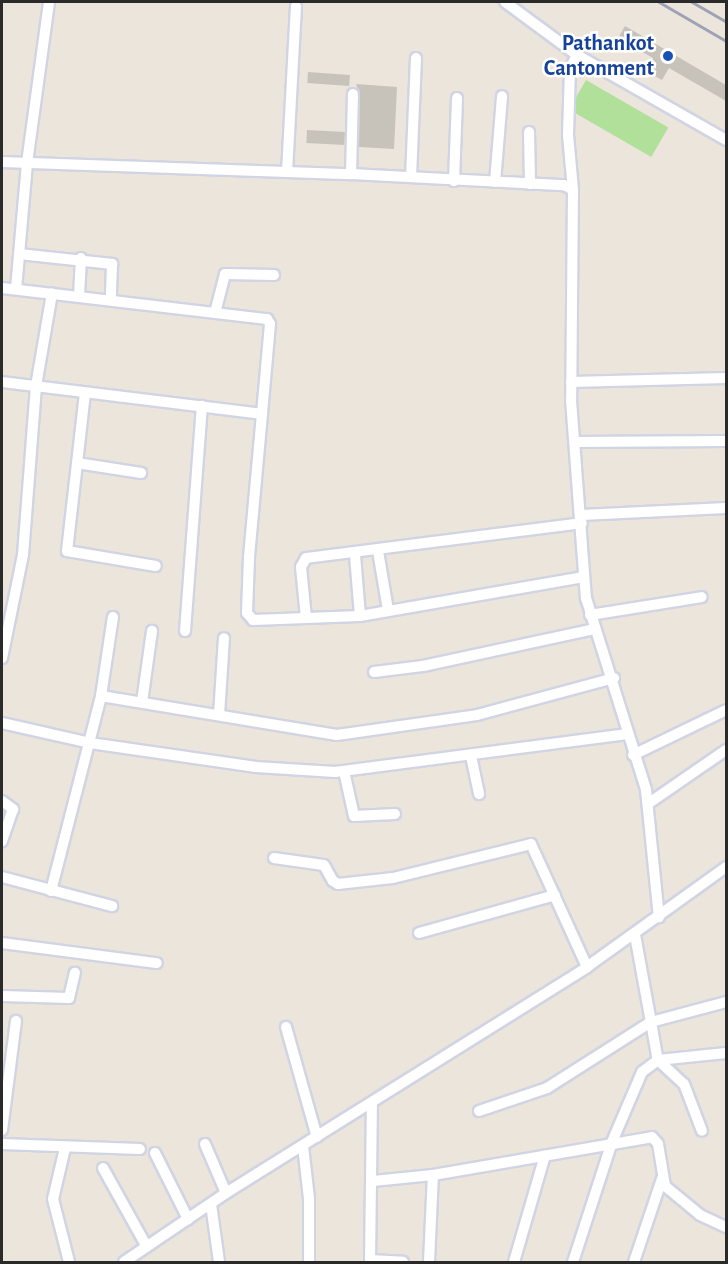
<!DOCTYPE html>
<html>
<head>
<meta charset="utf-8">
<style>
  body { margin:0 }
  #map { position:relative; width:728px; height:1264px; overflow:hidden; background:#ebe5dc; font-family:"Alegreya Sans",sans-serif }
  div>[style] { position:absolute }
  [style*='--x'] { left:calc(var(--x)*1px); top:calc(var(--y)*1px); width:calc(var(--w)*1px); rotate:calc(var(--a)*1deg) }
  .green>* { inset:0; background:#b1e09a; transform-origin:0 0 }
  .building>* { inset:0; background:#c7c3bb; transform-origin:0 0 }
  .roads { filter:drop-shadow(2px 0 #d1d4e2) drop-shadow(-2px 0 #d1d4e2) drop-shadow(0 2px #d1d4e2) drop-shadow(0 -2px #d1d4e2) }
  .minor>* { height:10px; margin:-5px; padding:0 5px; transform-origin:5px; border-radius:5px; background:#fff }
  .rail>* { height:3px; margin:-1.5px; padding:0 1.5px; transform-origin:1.5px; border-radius:1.5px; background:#9fa2b4 }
  .dots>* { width:16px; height:16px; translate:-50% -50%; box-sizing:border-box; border:3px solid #fff; border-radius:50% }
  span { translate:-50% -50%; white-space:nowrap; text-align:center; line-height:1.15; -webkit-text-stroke:5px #fff; paint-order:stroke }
  .transit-label { font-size:22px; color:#164399; font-weight:700 }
  .right { translate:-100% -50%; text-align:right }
  .frame { position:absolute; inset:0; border:3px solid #2a2a2a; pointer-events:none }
</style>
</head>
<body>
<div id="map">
  <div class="green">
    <i style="left:586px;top:80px;width:95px;height:34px;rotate:30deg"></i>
  </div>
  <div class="building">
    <i style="clip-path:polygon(625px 26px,726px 85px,726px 101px,669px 68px,662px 80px,646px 71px,653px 58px,618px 38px)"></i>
    <i style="left:308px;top:72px;width:42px;height:11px;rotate:4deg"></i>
    <i style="clip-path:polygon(356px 84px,397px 87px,394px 149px,359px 147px,360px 94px)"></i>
    <i style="left:307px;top:130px;width:38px;height:13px;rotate:3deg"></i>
  </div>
  <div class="roads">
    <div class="minor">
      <i style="--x:505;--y:2;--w:89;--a:36.4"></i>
      <i style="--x:577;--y:55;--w:172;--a:29.7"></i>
      <i style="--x:529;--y:132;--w:52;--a:88.9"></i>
      <i style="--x:2;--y:162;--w:349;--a:2"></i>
      <i style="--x:351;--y:174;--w:213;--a:3"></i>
      <i style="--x:564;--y:185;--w:10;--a:29"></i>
      <i style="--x:573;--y:190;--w:210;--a:90.5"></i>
      <i style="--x:571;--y:400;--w:199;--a:85.7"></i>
      <i style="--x:586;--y:598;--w:201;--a:72.6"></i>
      <i style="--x:646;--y:790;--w:128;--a:84.2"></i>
      <i style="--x:287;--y:172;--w:166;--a:-86.9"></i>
      <i style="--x:351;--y:174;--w:80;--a:-88.6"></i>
      <i style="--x:411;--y:177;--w:119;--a:-87.6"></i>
      <i style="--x:454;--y:181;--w:83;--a:-87.9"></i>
      <i style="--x:495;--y:182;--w:86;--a:-85.3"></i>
      <i style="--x:573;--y:190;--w:55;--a:-95.2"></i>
      <i style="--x:568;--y:135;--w:66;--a:-88.3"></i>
      <i style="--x:570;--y:69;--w:16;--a:-63"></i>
      <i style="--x:19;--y:254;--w:94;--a:6.1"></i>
      <i style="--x:112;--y:264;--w:36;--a:92"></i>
      <i style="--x:2;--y:288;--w:267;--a:6.7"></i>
      <i style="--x:267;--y:319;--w:6;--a:59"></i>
      <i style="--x:270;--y:324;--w:90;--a:95.1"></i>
      <i style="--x:16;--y:289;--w:126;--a:-85"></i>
      <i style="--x:27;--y:163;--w:162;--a:-82.2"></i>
      <i style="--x:79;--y:296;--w:38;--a:-87"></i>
      <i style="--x:215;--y:313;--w:40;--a:-75.6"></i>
      <i style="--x:225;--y:274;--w:49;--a:1.2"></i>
      <i style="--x:2;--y:382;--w:262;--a:7"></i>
      <i style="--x:262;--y:414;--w:145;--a:95.2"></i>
      <i style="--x:249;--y:558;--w:55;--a:92.1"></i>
      <i style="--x:247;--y:613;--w:9;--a:49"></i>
      <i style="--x:253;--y:620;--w:107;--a:-2.1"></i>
      <i style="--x:360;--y:616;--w:227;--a:-9.9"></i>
      <i style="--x:571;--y:382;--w:155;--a:-1.5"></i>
      <i style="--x:85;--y:393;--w:159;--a:96.5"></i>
      <i style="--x:67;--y:551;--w:90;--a:9.6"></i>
      <i style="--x:575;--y:442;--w:151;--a:-0.4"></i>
      <i style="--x:77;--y:463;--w:65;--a:8.9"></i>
      <i style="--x:581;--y:515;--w:145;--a:-2.8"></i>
      <i style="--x:378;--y:551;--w:60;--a:80.4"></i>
      <i style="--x:355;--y:555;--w:61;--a:85.3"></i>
      <i style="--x:590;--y:615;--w:113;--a:-9.1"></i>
      <i style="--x:306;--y:618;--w:51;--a:-95.6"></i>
      <i style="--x:301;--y:567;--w:10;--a:-61"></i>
      <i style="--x:306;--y:558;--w:278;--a:-7.2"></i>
      <i style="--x:185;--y:631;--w:226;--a:-85.7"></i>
      <i style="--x:2;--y:658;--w:105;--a:-78.5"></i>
      <i style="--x:23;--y:555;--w:169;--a:-85.6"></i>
      <i style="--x:36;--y:386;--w:94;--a:-80.2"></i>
      <i style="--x:374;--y:672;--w:49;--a:-7"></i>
      <i style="--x:423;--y:666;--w:175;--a:-12.2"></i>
      <i style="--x:101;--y:696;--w:239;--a:9.4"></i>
      <i style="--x:337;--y:735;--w:141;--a:-8.1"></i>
      <i style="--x:477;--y:715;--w:142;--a:-15.1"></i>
      <i style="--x:142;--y:702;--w:72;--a:-82"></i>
      <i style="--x:219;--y:715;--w:77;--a:-86.3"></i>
      <i style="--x:2;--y:723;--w:90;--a:12.8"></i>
      <i style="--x:90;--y:743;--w:168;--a:8.2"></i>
      <i style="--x:256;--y:767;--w:79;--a:3.6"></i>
      <i style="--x:335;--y:772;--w:295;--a:-7.4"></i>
      <i style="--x:633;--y:755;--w:103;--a:-25.8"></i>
      <i style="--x:471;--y:756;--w:39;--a:78"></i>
      <i style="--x:344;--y:771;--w:46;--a:77.5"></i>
      <i style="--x:354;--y:816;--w:41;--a:-2.8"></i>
      <i style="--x:2;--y:801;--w:14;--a:36"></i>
      <i style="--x:13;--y:809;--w:34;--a:109"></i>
      <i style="--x:649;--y:803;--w:93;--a:-34.5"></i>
      <i style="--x:274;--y:858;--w:50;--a:8"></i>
      <i style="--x:324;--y:865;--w:18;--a:61"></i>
      <i style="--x:333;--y:881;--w:6;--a:31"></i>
      <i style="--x:338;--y:884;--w:55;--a:-6.2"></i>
      <i style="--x:393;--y:878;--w:142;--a:-13.8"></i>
      <i style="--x:531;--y:844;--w:135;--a:65.5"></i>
      <i style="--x:2;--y:877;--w:114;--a:14.8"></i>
      <i style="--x:51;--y:891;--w:201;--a:-75.6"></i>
      <i style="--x:101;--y:696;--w:80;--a:-81.4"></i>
      <i style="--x:419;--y:933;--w:141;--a:-15.6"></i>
      <i style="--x:635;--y:935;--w:88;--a:79.6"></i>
      <i style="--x:651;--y:1022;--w:78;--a:-14.9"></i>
      <i style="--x:2;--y:943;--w:156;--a:7.4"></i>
      <i style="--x:2;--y:996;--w:67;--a:1.7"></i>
      <i style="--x:69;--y:998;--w:26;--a:-77"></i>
      <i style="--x:286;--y:1027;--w:114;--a:74.3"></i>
      <i style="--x:479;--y:1111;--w:72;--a:-18.7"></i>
      <i style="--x:547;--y:1088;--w:123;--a:-32.4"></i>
      <i style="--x:651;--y:1022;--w:39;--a:80"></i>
      <i style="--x:658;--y:1060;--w:35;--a:43"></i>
      <i style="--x:684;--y:1084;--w:50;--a:69"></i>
      <i style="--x:2;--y:1130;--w:110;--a:-82.7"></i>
      <i style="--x:2;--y:1144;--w:138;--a:2.1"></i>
      <i style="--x:205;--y:1144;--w:53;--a:66.8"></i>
      <i style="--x:303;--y:1146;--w:53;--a:83.5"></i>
      <i style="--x:309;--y:1199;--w:63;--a:90"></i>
      <i style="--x:65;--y:1148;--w:52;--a:103.2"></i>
      <i style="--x:53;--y:1199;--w:65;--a:75.7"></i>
      <i style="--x:155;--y:1153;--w:74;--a:63.4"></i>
      <i style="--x:103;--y:1168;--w:90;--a:60.9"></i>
      <i style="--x:373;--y:1181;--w:60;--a:-5.7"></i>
      <i style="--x:433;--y:1175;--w:222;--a:-9.8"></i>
      <i style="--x:652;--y:1137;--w:9;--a:49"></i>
      <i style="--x:658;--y:1144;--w:43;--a:80.5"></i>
      <i style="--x:665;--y:1186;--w:45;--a:39.6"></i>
      <i style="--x:700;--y:1215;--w:29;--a:25"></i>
      <i style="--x:211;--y:1204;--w:59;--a:82.1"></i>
      <i style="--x:370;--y:1260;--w:33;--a:3"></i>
      <i style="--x:124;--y:1262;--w:123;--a:-34.1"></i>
      <i style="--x:226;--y:1193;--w:426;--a:-32"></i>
      <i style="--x:587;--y:967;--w:171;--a:-35.7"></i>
      <i style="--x:370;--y:1262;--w:158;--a:-89.3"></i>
      <i style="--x:429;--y:1262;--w:87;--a:-87.4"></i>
      <i style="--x:514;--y:1262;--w:111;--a:-73.8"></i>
      <i style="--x:573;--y:1262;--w:126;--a:-72"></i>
      <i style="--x:612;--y:1142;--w:76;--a:-66.8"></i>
      <i style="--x:642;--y:1072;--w:20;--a:-37"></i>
      <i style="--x:658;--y:1060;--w:68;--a:-5.9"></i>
      <i style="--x:634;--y:1262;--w:88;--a:-71.4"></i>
    </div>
  </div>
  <div class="rail">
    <i style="--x:659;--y:2;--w:78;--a:30.2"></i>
    <i style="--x:692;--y:2;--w:39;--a:30"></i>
  </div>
  <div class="dots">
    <i style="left:668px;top:56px;background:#1a4fb4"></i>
  </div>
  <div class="transit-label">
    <span class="right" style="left:654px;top:56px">Pathankot<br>Cantonment</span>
  </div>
  <div class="frame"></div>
</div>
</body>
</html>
